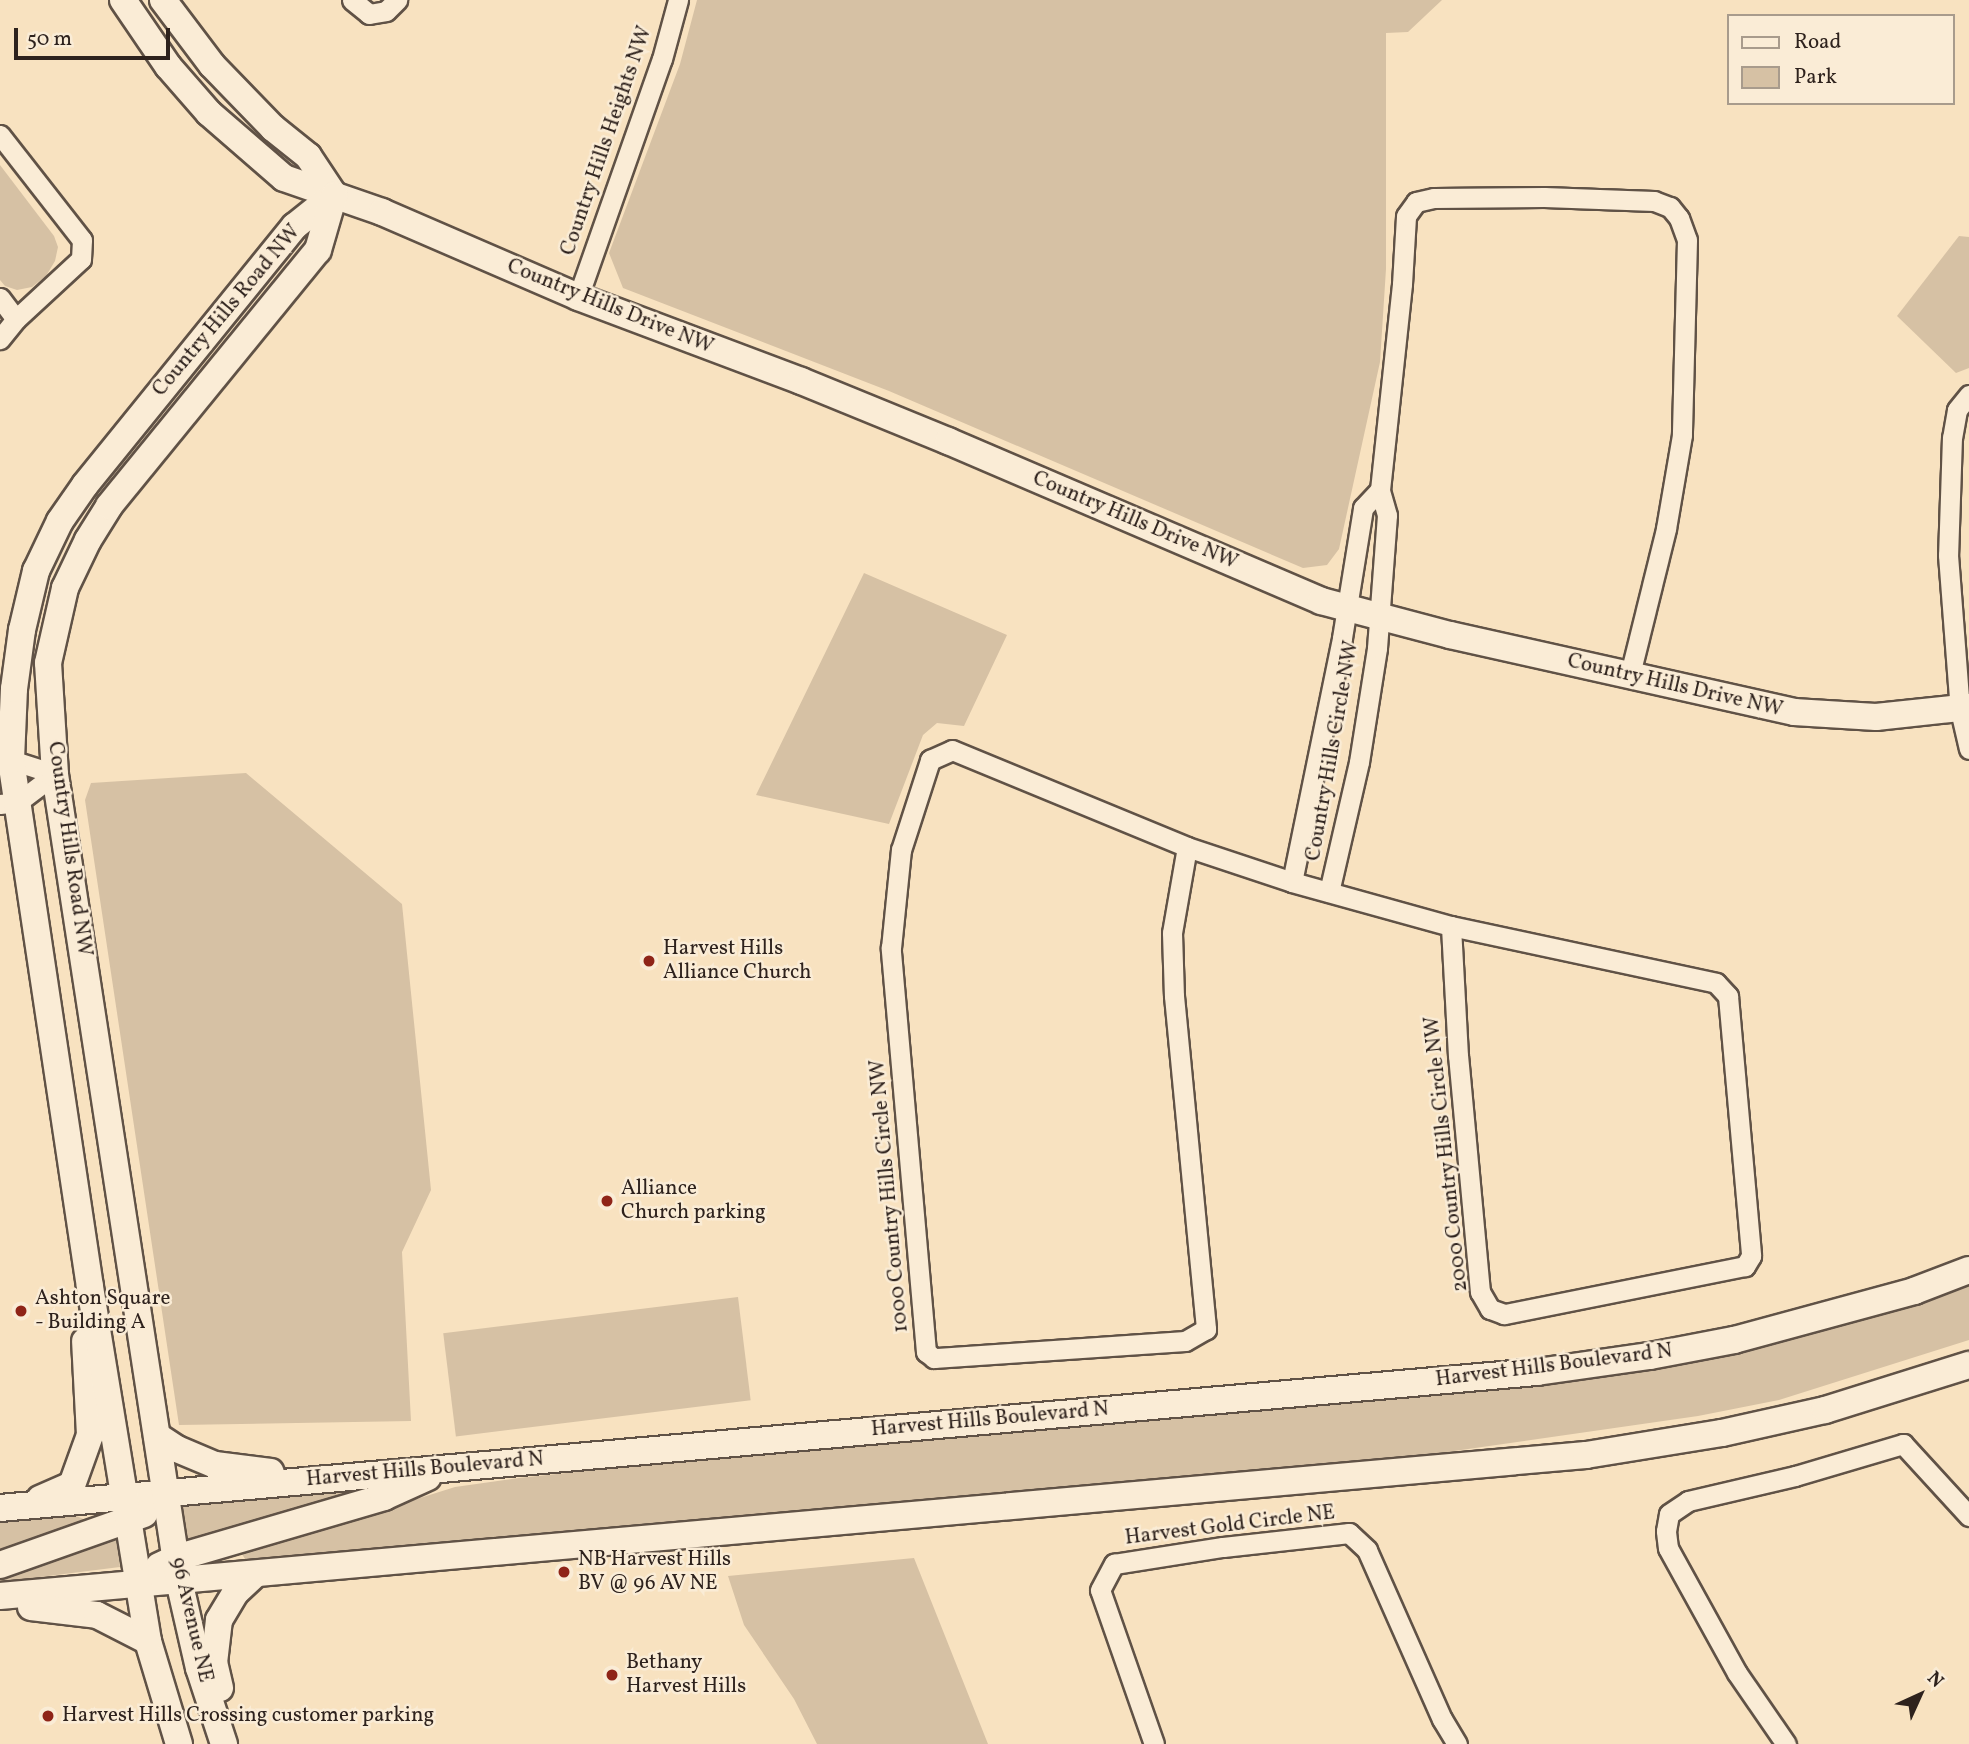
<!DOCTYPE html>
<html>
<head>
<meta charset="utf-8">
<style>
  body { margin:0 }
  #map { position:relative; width:1969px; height:1744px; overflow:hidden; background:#f8e2c0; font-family:Vollkorn,serif }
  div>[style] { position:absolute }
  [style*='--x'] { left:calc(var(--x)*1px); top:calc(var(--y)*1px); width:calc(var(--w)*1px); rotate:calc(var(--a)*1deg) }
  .green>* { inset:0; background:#d6c1a4; transform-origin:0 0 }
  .roads { filter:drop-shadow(2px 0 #605246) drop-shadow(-2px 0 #605246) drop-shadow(0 2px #605246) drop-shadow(0 -2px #605246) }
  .street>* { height:19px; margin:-9.5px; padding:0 9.5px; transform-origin:9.5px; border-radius:9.5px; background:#faecd6 }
  .secondary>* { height:26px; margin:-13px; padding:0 13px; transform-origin:13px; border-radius:13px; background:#faecd6 }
  .dots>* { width:19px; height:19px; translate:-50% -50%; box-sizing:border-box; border:4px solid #faecd6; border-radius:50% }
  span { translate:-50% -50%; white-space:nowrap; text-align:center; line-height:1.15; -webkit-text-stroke:5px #faecd6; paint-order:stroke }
  .street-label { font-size:21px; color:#2e221d }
  .poi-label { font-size:21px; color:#2e221d }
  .left { translate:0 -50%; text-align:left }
  .legend { position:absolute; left:1727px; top:14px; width:228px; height:91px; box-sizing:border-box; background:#faecd6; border:2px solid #a89b8c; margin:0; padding:9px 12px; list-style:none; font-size:21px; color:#2e221d }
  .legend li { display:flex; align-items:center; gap:14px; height:35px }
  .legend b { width:35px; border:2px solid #a89b8c }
  .north { position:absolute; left:1885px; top:1660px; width:70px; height:70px; -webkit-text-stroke:5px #faecd6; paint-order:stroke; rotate:45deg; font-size:19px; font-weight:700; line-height:28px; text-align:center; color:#2e221d }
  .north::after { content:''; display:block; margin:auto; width:24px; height:32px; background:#2e221d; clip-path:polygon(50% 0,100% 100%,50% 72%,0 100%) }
  .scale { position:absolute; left:14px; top:28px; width:156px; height:32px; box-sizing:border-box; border:4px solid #2e221d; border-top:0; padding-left:9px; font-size:21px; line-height:24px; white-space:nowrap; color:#2e221d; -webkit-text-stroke:5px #faecd6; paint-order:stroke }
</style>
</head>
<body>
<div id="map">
  <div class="green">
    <i style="clip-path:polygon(697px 0,1442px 0,1408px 32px,1386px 33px,1386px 269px,1380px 362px,1339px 549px,1327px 565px,1303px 568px,889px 391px,623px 288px,609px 253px,680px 64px)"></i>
    <i style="clip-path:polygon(0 165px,54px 236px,58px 247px,55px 261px,46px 276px,32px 287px,17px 290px,5px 286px,0 280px)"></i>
    <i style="clip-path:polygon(1959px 236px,1969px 237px,1969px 368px,1956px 373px,1897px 316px)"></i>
    <i style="clip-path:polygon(864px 573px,1007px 635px,964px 726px,937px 723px,923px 735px,889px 824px,756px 795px)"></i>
    <i style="clip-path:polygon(246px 773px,402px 904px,431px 1190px,402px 1252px,411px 1421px,179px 1425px,85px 800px,91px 783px)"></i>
    <i style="clip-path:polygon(1969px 1280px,1969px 1340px,1779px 1400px,1698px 1416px,1433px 1454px,433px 1543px,245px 1559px,242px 1554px,455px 1487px,519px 1478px,943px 1433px,1619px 1372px)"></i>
    <i style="left:738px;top:1297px;width:104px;height:297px;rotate:83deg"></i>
    <i style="clip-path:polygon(347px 1490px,345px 1495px,182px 1543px,179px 1504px)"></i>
    <i style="clip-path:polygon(74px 1515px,88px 1521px,0 1550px,0 1519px)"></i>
    <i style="clip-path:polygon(115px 1532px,120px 1567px,0 1582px,0 1574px)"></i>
    <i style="clip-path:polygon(914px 1558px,988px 1744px,817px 1744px,794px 1699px,744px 1625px,728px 1576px)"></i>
  </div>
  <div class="roads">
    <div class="street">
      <i style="--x:352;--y:0;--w:22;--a:39"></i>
      <i style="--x:369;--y:14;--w:17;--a:-10"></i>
      <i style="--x:386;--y:11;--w:16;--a:-45"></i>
      <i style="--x:0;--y:135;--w:133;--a:52"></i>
      <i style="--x:82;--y:240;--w:19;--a:93"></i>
      <i style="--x:81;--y:259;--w:88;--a:137.3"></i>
      <i style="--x:16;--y:319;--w:26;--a:129"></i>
      <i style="--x:578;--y:297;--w:252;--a:-70.6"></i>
      <i style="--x:662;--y:59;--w:61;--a:-74.8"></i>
      <i style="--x:0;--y:298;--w:26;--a:53"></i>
      <i style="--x:1969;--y:395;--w:19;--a:129"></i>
      <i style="--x:1957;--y:410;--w:27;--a:100"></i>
      <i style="--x:1952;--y:437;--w:118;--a:91.9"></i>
      <i style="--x:1948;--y:555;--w:155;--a:85.6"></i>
      <i style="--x:1960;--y:710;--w:40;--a:77"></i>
      <i style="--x:0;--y:761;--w:11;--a:-5"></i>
      <i style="--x:11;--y:760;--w:46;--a:17.7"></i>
      <i style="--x:0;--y:804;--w:18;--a:-6"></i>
      <i style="--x:18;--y:802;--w:46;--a:-37.1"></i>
      <i style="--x:1187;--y:847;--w:87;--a:99.9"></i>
      <i style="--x:1172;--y:933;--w:63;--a:88.2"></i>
      <i style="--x:1174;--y:996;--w:335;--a:84.5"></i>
      <i style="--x:1206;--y:1329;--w:24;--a:150"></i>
      <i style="--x:1185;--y:1341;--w:252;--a:176.1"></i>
      <i style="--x:934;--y:1358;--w:10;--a:-143"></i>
      <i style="--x:926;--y:1352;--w:406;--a:-95"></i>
      <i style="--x:891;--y:948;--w:99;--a:-84.2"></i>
      <i style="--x:901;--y:850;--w:95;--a:-72.1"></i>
      <i style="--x:930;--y:760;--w:24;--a:-24"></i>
      <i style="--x:952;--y:750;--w:254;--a:22.4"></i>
      <i style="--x:1187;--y:847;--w:111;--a:18.4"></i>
      <i style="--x:1292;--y:882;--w:165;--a:15.5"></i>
      <i style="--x:1451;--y:926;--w:271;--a:12.1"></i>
      <i style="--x:1716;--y:983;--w:18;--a:47"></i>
      <i style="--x:1728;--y:996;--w:261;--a:84.9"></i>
      <i style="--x:1751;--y:1256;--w:12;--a:121"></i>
      <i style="--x:1745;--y:1266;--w:246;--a:168.7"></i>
      <i style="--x:1504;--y:1314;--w:15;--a:-160"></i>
      <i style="--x:1490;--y:1309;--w:20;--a:-120"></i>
      <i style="--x:1480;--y:1292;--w:237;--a:-95.3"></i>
      <i style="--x:1458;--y:1056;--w:130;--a:-93.1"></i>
      <i style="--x:1292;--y:882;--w:249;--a:-78.4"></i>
      <i style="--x:1342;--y:638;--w:132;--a:-80.8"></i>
      <i style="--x:1363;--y:508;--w:25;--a:-47"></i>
      <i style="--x:1329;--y:892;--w:133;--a:-77"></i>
      <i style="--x:1359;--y:762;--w:115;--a:-81"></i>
      <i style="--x:1377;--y:648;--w:133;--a:-85.7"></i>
      <i style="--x:1387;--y:515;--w:26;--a:-106"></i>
      <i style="--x:1380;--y:490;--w:207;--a:-83.9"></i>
      <i style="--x:1402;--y:284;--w:68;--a:-86.6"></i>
      <i style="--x:1406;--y:216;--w:17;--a:-54"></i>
      <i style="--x:1416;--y:202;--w:18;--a:-13"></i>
      <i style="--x:1434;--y:198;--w:110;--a:-0.5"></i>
      <i style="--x:1544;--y:197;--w:110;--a:2.1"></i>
      <i style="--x:1654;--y:201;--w:17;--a:21"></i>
      <i style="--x:1670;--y:207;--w:14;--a:51"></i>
      <i style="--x:1679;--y:218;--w:23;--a:70"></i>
      <i style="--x:1687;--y:240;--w:195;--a:91.5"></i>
      <i style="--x:1682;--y:435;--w:95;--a:99.7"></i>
      <i style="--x:1666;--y:529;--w:150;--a:103.9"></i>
      <i style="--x:1154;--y:1744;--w:163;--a:-109.3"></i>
      <i style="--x:1100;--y:1590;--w:30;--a:-62"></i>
      <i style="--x:1114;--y:1564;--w:110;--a:-8.9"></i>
      <i style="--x:1223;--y:1547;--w:127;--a:-6.3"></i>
      <i style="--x:1349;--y:1533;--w:25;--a:43"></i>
      <i style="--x:1367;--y:1550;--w:185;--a:66.1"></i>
      <i style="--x:1442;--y:1719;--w:29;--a:59"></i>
      <i style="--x:1786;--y:1744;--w:86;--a:-124.6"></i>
      <i style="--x:1737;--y:1673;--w:143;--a:-118.9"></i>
      <i style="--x:1668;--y:1548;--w:17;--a:-97"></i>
      <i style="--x:1666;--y:1531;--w:17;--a:-80"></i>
      <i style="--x:1669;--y:1514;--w:23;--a:-34"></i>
      <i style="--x:1688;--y:1501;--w:110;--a:-13.2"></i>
      <i style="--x:1795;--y:1476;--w:113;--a:-16.5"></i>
      <i style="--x:1903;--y:1444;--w:98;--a:47.5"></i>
    </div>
    <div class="secondary">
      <i style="--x:123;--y:0;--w:80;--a:55.7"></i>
      <i style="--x:168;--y:66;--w:62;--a:48.9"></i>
      <i style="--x:209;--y:113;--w:99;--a:40.9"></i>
      <i style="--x:284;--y:178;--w:104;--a:19.1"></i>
      <i style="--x:382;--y:212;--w:214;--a:23.4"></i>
      <i style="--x:578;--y:297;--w:238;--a:20.6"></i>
      <i style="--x:801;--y:381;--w:159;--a:22.2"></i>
      <i style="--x:948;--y:441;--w:406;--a:23.2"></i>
      <i style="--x:1321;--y:601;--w:133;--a:14.8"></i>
      <i style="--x:1450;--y:635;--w:353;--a:12.6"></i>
      <i style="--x:1794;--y:712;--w:82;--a:3.5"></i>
      <i style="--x:1876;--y:717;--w:94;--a:-6.1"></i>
      <i style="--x:163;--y:0;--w:81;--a:53"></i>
      <i style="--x:212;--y:65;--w:88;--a:45.9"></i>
      <i style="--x:273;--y:128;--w:45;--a:38.7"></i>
      <i style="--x:308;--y:156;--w:47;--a:56.3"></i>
      <i style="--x:157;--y:1436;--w:24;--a:33"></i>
      <i style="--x:177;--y:1449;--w:41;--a:22.8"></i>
      <i style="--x:215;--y:1465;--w:56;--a:7.1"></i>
      <i style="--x:40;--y:1499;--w:35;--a:-24"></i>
      <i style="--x:72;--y:1485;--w:53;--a:-70.2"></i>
      <i style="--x:90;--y:1435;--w:94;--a:-93"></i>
      <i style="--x:0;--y:1508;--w:1543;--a:-5.06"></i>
      <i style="--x:1537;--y:1372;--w:114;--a:-8.1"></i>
      <i style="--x:1650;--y:1356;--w:86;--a:-10.8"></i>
      <i style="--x:1734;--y:1340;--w:187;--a:-15.2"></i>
      <i style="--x:1914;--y:1291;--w:59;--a:-20.9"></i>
      <i style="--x:0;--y:1565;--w:153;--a:-19.5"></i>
      <i style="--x:159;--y:1566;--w:19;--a:-25"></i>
      <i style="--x:176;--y:1558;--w:217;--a:-16.3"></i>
      <i style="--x:384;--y:1497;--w:48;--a:-24.4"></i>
      <i style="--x:0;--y:1596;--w:1592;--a:-5.08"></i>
      <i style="--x:1586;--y:1455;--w:138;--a:-9.2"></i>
      <i style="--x:1722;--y:1433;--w:106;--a:-12.6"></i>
      <i style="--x:1825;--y:1410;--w:151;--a:-17.4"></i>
      <i style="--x:31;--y:1607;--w:66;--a:6.9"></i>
      <i style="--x:97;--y:1615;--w:57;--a:27"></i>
      <i style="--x:220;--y:1688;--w:26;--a:-103"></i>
      <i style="--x:214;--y:1663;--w:43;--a:-83.4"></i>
      <i style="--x:219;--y:1620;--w:31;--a:-59"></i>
      <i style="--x:235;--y:1593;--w:26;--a:-43"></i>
      <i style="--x:179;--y:1744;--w:108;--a:-106.8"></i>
      <i style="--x:148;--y:1641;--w:359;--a:-99.3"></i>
      <i style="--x:90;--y:1287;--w:533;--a:-98.53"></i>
      <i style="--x:11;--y:760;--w:71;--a:-87.6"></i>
      <i style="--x:14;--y:689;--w:60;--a:-82.3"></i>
      <i style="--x:22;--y:630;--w:61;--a:-76.7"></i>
      <i style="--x:36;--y:571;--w:55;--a:-64.4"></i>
      <i style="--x:60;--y:521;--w:44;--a:-55.2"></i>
      <i style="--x:85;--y:485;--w:333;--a:-51"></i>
      <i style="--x:295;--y:226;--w:50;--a:-38.5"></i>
      <i style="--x:224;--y:1744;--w:80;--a:-108.2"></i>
      <i style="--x:199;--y:1668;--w:89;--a:-102.9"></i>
      <i style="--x:179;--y:1581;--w:816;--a:-98.74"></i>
      <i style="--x:55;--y:774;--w:111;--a:-93.6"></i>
      <i style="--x:48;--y:663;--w:77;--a:-77.2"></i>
      <i style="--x:65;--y:588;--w:53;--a:-64.4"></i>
      <i style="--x:88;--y:540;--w:40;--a:-58"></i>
      <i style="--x:109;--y:506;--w:330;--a:-50.8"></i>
      <i style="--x:318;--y:250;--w:57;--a:-73.8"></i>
    </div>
  </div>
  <div class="dots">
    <i style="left:649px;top:961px;background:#8f2418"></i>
    <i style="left:607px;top:1201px;background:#8f2418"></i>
    <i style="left:21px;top:1311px;background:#8f2418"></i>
    <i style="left:564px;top:1572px;background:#8f2418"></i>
    <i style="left:612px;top:1675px;background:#8f2418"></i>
    <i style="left:48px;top:1716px;background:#8f2418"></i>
  </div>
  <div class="street-label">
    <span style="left:607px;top:141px;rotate:-71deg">Country Hills Heights NW</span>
    <span style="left:610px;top:307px;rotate:22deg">Country Hills Drive NW</span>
    <span style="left:227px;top:311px;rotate:-50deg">Country Hills Road NW</span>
    <span style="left:1135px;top:521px;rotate:23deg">Country Hills Drive NW</span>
    <span style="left:1675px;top:686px;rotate:13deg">Country Hills Drive NW</span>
    <span style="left:1333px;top:751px;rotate:-80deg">Country Hills Circle NW</span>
    <span style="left:69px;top:849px;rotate:82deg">Country Hills Road NW</span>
    <span style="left:1447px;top:1154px;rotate:-96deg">2000 Country Hills Circle NW</span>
    <span style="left:890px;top:1196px;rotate:-95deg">1000 Country Hills Circle NW</span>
    <span style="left:1554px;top:1366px;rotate:-7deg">Harvest Hills Boulevard N</span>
    <span style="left:990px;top:1420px;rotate:-5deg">Harvest Hills Boulevard N</span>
    <span style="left:425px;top:1470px;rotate:-5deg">Harvest Hills Boulevard N</span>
    <span style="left:1230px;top:1526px;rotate:-7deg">Harvest Gold Circle NE</span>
    <span style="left:191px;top:1620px;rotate:77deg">96 Avenue NE</span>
  </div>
  <div class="poi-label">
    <span class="left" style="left:663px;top:961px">Harvest Hills<br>Alliance Church</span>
    <span class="left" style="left:621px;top:1201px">Alliance<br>Church parking</span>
    <span class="left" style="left:35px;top:1311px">Ashton Square<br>- Building A</span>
    <span class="left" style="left:578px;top:1572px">NB Harvest Hills<br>BV @ 96 AV NE</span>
    <span class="left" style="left:626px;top:1675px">Bethany<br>Harvest Hills</span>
    <span class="left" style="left:62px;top:1716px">Harvest Hills Crossing customer parking</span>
  </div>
  <ul class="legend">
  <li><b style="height:9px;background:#faecd6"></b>Road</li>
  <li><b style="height:19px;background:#d6c1a4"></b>Park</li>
  </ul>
  <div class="north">N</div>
  <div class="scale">50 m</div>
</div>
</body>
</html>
